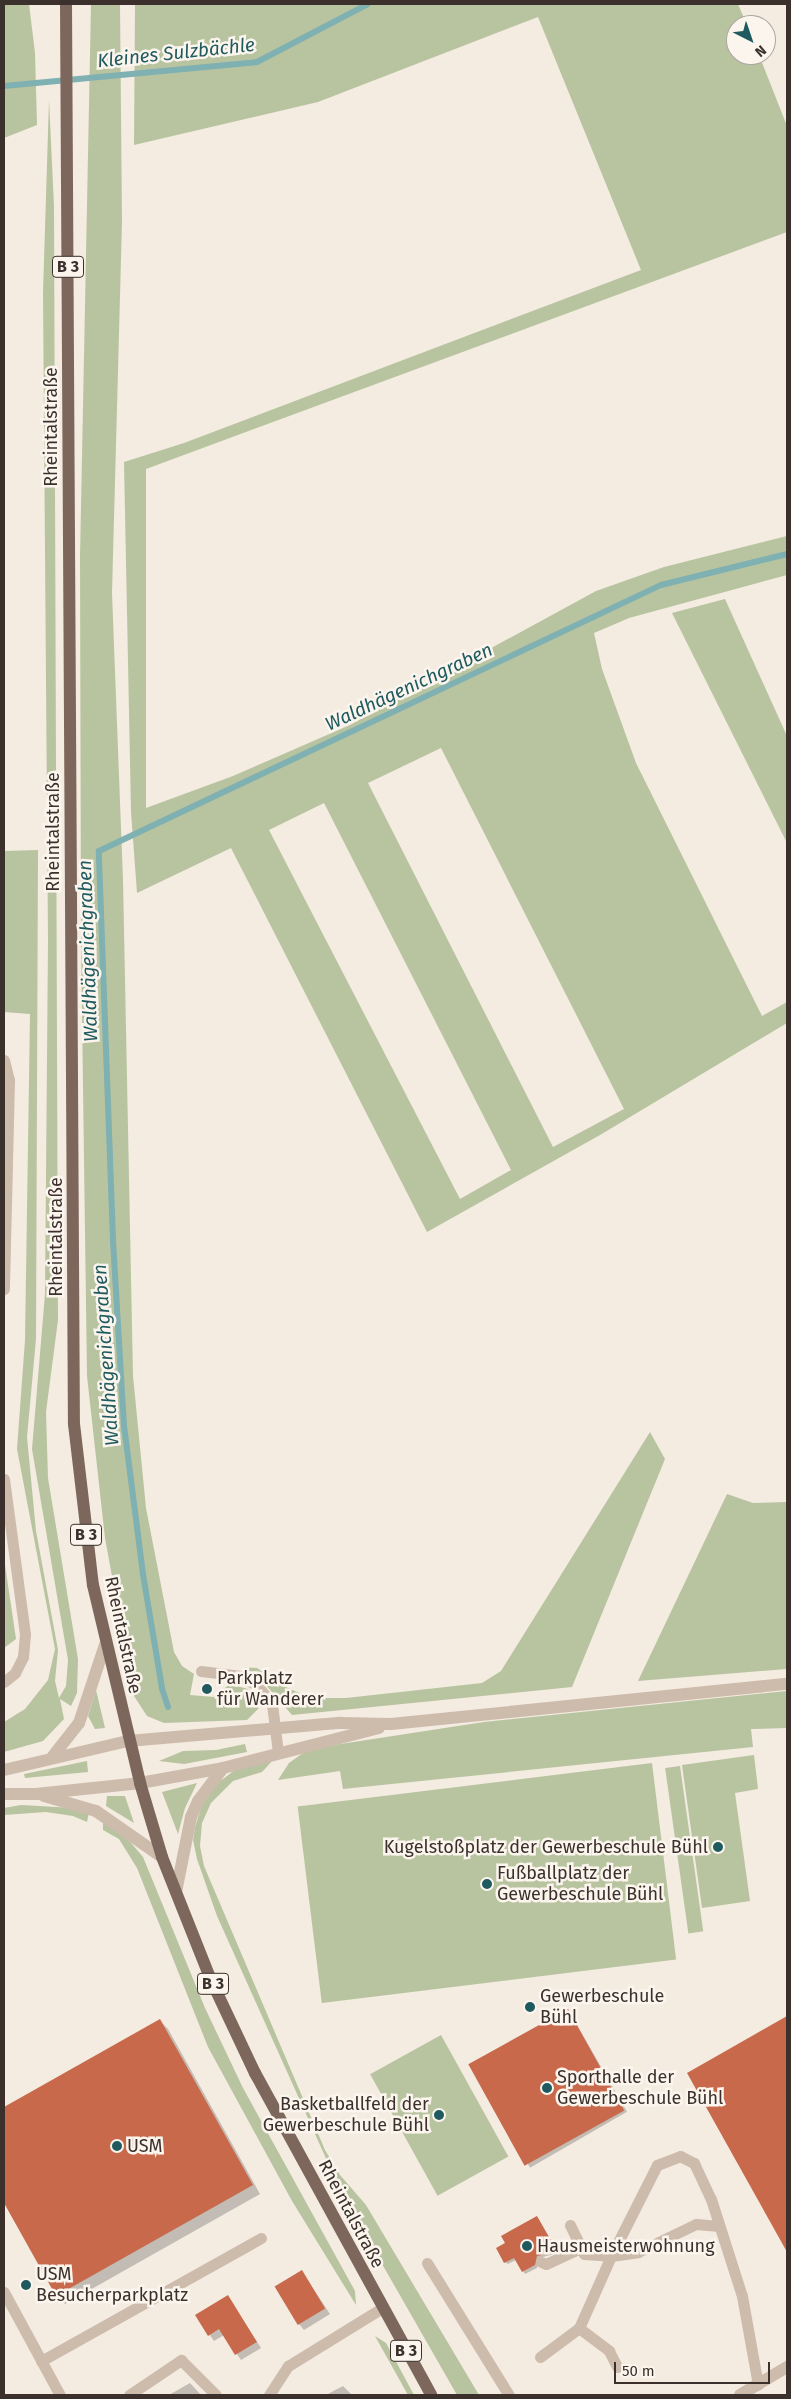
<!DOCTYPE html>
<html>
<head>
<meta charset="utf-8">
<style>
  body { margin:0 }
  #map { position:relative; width:791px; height:2399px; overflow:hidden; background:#f4ebe1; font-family:"Fira Sans",sans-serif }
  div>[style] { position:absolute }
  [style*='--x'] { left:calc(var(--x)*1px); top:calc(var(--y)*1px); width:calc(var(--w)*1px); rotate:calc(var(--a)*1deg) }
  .green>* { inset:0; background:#b8c4a0; transform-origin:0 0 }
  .shadow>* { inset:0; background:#0003; transform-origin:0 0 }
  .stream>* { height:6px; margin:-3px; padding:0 3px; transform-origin:3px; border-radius:3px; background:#7fb0b2 }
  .building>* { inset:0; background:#c8694b; transform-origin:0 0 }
  .service>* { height:11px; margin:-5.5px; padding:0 5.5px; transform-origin:5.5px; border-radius:5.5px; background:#cdbbac }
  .minor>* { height:12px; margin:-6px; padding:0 6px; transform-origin:6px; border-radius:6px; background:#cdbbac }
  .tertiary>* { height:12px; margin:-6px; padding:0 6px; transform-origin:6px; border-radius:6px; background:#cdbbac }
  .primary>* { height:12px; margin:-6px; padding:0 6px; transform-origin:6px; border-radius:6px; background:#7d675c }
  .dots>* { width:14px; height:14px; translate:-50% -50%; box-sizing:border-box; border:2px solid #fbf5ee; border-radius:50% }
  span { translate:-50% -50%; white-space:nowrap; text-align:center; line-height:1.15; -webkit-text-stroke:5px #fbf5ee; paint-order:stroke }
  .shield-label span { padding:1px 4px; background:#fbf5ee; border:1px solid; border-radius:4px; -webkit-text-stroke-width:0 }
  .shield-label { font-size:16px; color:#3b302b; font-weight:700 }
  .street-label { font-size:18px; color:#3b302b }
  .poi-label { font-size:18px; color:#3b302b }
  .left { translate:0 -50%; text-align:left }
  .right { translate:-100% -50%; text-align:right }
  .water-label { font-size:19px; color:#1f5a5e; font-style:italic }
  .frame { position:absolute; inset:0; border:5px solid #3b302b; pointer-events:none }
  .north { position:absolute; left:726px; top:15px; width:50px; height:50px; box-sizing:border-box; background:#fbf5ee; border:1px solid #aea6a0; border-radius:50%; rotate:139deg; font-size:14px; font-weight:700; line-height:20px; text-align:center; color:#3b302b }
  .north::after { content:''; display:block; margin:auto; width:18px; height:22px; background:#1f5a5e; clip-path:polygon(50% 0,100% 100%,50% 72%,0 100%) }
  .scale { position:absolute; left:614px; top:2362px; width:156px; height:22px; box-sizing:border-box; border:2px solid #3b302b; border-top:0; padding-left:6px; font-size:15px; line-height:18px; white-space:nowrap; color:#3b302b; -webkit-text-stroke:4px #fbf5ee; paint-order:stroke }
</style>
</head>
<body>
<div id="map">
  <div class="green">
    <i style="clip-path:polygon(4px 4px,29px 4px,35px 53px,37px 125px,4px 138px)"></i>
    <i style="clip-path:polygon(91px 4px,120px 4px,122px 222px,112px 593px,123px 880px,133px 1376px,146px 1508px,174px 1652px,182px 1666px,194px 1674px,190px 1695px,214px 1697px,230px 1684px,255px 1691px,259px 1708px,247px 1720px,164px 1723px,147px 1716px,134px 1696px,105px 1538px,87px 1376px,81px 942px,80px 557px)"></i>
    <i style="clip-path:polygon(evenodd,135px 4px,738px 4px,747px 25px,736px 25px,736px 55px,759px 55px,787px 126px,787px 232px,146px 469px,146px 808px,233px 776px,350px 725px,596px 591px,664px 567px,787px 536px,787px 575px,629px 618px,594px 633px,602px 669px,636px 763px,762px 1016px,787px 1002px,787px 1023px,600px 1135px,427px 1232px,231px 848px,137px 893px,131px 812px,124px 462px,184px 443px,641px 270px,538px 17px,318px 102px,134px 145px,135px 4px,441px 748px,624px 1109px,553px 1147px,368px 783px,441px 748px,135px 4px,324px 803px,511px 1170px,460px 1199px,269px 830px,324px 803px)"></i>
    <i style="clip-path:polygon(49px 100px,54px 206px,58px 1320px,46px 1412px,48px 1478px,78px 1659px,77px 1693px,71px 1706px,60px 1699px,64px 1719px,43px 1741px,4px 1752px,4px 1722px,25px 1709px,48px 1680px,55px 1649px,17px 1449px,25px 1340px,30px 1014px,4px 1012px,4px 851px,38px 850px,36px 1339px,27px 1437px,36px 1531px,58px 1650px,55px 1681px,59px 1698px,66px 1686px,68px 1660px,32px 1449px,45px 1294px,48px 940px,43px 293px)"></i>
    <i style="clip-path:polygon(725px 599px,787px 736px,787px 843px,672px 613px)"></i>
    <i style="clip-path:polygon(650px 1432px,665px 1459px,572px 1687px,292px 1715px,257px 1675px,243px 1667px,257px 1668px,281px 1685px,311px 1698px,346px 1698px,482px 1683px,501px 1671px)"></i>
    <i style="clip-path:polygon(727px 1494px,753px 1503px,787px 1502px,787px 1669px,638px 1681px)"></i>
    <i style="clip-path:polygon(4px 1558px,16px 1639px,4px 1648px)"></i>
    <i style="clip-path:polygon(96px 1690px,105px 1728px,95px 1729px,88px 1716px)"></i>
    <i style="clip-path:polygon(787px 1691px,787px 1728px,751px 1729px,753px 1747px,343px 1789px,340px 1771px,278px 1780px,289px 1763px,303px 1753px,334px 1745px,484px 1722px)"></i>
    <i style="clip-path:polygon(245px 1744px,247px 1752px,184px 1764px,159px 1761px,183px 1751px,216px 1750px)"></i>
    <i style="clip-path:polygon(754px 1755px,758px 1789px,735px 1793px,750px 1901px,702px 1908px,682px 1765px)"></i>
    <i style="clip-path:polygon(273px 1760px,262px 1772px,233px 1781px,211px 1803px,202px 1823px,200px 1846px,204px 1866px,325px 2150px,340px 2175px,366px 2205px,479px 2395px,457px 2395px,342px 2194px,217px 1916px,197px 1859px,193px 1840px,195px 1827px,203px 1802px,215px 1785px,239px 1767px)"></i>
    <i style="clip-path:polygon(87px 1761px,88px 1772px,25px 1778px,24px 1774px)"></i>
    <i style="left:652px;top:1763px;width:198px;height:357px;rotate:83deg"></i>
    <i style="left:680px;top:1766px;width:167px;height:15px;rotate:82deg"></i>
    <i style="clip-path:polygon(197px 1783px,185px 1808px,178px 1834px,162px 1792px)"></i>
    <i style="clip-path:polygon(107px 1796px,125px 1796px,134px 1823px,106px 1806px)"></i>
    <i style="clip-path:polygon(21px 1805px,74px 1808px,89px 1812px,87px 1822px,73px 1816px,46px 1812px,4px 1815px,4px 1808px)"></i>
    <i style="clip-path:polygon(103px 1819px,126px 1837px,143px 1857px,205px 2008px,243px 2088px,355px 2291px,356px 2305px,292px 2201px,208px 2047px,137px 1868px,119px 1839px,103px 1830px)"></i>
    <i style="left:441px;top:2035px;width:139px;height:81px;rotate:61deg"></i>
    <i style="clip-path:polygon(375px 2336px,386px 2343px,414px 2395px,408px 2395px)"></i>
  </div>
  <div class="shadow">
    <i style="left:570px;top:2013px;width:114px;height:112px;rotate:60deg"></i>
    <i style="clip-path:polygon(787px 2018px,787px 2250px,688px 2073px)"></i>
    <i style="clip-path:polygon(160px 2021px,168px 2029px,260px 2194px,65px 2304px,57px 2295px,4px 2201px,4px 2109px)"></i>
    <i style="clip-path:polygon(537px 2217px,558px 2253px,539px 2258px,537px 2268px,525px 2274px,516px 2260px,508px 2264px,505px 2262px,507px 2244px)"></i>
    <i style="clip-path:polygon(302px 2272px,330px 2314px,304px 2330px,299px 2324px)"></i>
    <i style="clip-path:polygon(228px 2297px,261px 2348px,241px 2360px,224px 2335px,214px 2341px,197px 2316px)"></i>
    <i style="clip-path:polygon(190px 2383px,201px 2395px,169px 2395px)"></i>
    <i style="clip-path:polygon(343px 2386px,352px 2395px,326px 2395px)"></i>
  </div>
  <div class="stream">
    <i style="--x:4;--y:86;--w:254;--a:-5.4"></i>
    <i style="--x:257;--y:62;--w:125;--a:-27.6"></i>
    <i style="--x:168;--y:1707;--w:20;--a:-108"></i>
    <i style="--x:162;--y:1688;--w:116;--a:-99.5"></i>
    <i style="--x:143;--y:1574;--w:149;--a:-97.3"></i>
    <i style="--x:124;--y:1426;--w:186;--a:-93.4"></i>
    <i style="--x:113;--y:1240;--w:389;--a:-92.1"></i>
    <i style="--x:99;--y:851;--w:622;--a:-25.33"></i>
    <i style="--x:661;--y:585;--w:130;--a:-13.8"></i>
  </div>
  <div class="building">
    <i style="left:568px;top:2009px;width:116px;height:114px;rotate:61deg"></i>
    <i style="clip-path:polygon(787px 2016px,787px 2252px,687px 2073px)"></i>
    <i style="clip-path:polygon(160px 2019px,253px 2185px,56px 2296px,4px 2203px,4px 2107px)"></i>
    <i style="clip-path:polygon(537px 2216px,557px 2251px,537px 2256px,535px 2265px,522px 2272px,514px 2258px,504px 2263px,496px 2248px,505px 2243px,501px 2236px)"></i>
    <i style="left:302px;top:2270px;width:45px;height:32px;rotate:59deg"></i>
    <i style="clip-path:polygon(228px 2295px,257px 2342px,235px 2355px,219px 2329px,208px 2336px,195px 2315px)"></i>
  </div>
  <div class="service">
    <i style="--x:4;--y:1060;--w:21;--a:76"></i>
    <i style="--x:9;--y:1080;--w:209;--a:91.4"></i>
    <i style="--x:4;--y:1479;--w:156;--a:82.3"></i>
    <i style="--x:25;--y:1634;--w:23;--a:95"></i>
    <i style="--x:23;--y:1657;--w:18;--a:117"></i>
    <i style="--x:15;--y:1673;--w:14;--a:141"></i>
    <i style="--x:201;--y:1671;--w:38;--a:7"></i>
    <i style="--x:239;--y:1676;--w:20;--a:27"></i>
    <i style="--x:257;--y:1685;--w:24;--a:52"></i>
    <i style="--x:272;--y:1704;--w:49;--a:83"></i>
    <i style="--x:570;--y:2225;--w:32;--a:64"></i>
    <i style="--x:584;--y:2254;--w:27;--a:4"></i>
    <i style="--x:611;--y:2256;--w:102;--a:-63.2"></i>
    <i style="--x:657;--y:2165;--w:25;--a:-21"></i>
    <i style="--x:680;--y:2156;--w:16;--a:27"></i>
    <i style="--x:694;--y:2163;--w:40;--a:65"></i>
    <i style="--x:711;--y:2199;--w:102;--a:72.3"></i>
    <i style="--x:742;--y:2296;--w:90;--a:79.8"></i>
    <i style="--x:541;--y:2262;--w:5;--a:22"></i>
    <i style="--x:546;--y:2264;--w:38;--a:-25"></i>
    <i style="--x:427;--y:2263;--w:155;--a:58.2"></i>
    <i style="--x:4;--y:2292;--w:117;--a:61.5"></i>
    <i style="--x:579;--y:2328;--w:38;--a:37"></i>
    <i style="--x:609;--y:2351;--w:18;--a:63"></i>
    <i style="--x:540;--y:2357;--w:49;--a:-36.6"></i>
    <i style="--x:579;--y:2328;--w:79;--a:-66"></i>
    <i style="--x:611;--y:2256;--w:27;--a:-8"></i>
    <i style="--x:638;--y:2252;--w:64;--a:-25.8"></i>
    <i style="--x:696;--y:2224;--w:23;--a:5"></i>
    <i style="--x:41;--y:2361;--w:252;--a:-29.2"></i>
    <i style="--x:129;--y:2395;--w:63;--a:-33.9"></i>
    <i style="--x:181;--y:2360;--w:49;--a:45"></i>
    <i style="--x:269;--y:2395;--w:35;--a:-57"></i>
    <i style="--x:288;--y:2366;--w:110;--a:-31.7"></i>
  </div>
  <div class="minor">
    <i style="--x:740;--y:2395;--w:55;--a:-30.8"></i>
  </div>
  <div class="tertiary">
    <i style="--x:53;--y:1756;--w:42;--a:-51.8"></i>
    <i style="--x:79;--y:1723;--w:82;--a:-71.6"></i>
    <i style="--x:4;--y:1770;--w:127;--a:-13.2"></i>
    <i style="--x:128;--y:1741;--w:213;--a:-4.9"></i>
    <i style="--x:340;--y:1723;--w:51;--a:1.1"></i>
    <i style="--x:391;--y:1724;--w:398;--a:-5.8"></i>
    <i style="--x:4;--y:1794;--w:32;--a:0"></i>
    <i style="--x:36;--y:1794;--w:105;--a:-6"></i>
    <i style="--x:140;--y:1783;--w:84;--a:-10.2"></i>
    <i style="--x:223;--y:1768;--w:161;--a:-14.4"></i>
    <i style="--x:44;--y:1796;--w:54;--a:16.1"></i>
    <i style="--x:96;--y:1811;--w:80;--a:34.9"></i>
    <i style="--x:176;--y:1892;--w:76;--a:-78.7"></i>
    <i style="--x:191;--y:1817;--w:17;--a:-66"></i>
    <i style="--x:198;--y:1801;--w:41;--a:-52.9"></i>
  </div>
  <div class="primary">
    <i style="--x:66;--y:4;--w:1420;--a:89.68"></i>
    <i style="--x:74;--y:1424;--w:162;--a:83.3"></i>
    <i style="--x:93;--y:1585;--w:204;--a:76.6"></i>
    <i style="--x:140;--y:1783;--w:77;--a:73.4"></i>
    <i style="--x:162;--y:1857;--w:132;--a:68.3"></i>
    <i style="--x:211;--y:1980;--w:103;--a:64.7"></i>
    <i style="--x:255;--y:2073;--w:367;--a:61.3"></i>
  </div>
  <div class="dots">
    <i style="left:207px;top:1689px;background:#1f5a5e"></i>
    <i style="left:718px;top:1847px;background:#1f5a5e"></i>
    <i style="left:487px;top:1884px;background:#1f5a5e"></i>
    <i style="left:530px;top:2007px;background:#1f5a5e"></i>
    <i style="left:547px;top:2088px;background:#1f5a5e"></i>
    <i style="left:439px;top:2115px;background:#1f5a5e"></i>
    <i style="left:117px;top:2146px;background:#1f5a5e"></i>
    <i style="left:527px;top:2246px;background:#1f5a5e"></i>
    <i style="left:26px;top:2285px;background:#1f5a5e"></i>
  </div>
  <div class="shield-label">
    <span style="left:68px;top:267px">B 3</span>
    <span style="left:86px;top:1535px">B 3</span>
    <span style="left:213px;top:1984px">B 3</span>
    <span style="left:406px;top:2351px">B 3</span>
  </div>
  <div class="street-label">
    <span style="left:51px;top:427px;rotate:-90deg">Rheintalstraße</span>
    <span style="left:53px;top:832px;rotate:-90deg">Rheintalstraße</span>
    <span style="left:56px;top:1237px;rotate:-90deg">Rheintalstraße</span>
    <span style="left:123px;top:1635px;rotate:78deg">Rheintalstraße</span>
    <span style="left:351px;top:2214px;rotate:62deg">Rheintalstraße</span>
  </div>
  <div class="poi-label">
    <span class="left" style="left:217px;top:1689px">Parkplatz<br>für Wanderer</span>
    <span class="right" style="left:708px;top:1847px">Kugelstoßplatz der Gewerbeschule Bühl</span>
    <span class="left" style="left:497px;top:1884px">Fußballplatz der<br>Gewerbeschule Bühl</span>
    <span class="left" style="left:540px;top:2007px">Gewerbeschule<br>Bühl</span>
    <span class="left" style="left:557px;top:2088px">Sporthalle der<br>Gewerbeschule Bühl</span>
    <span class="right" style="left:429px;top:2115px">Basketballfeld der<br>Gewerbeschule Bühl</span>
    <span class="left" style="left:127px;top:2146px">USM</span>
    <span class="left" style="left:537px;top:2246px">Hausmeisterwohnung</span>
    <span class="left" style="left:36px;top:2285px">USM<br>Besucherparkplatz</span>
  </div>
  <div class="water-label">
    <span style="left:176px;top:53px;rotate:-6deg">Kleines Sulzbächle</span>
    <span style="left:409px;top:687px;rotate:-25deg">Waldhägenichgraben</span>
    <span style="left:88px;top:951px;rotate:-92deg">Waldhägenichgraben</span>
    <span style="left:106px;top:1355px;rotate:-94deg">Waldhägenichgraben</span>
  </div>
  <div class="frame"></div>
  <div class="north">N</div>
  <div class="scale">50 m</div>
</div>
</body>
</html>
